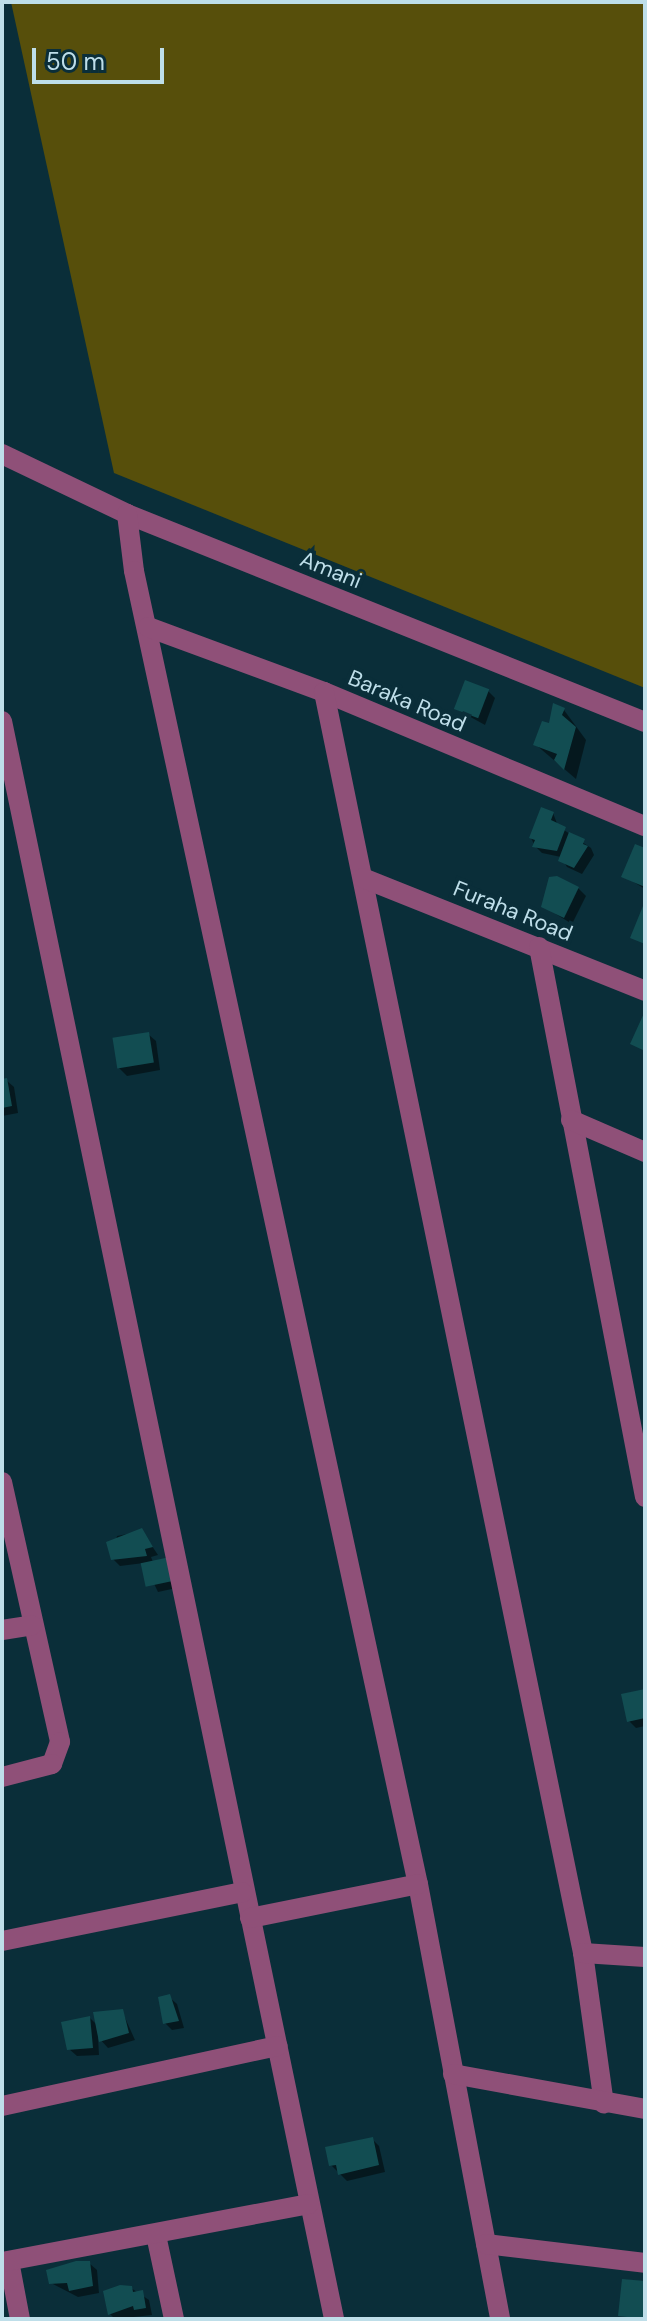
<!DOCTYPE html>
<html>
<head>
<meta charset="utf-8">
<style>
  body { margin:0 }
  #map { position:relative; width:647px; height:2321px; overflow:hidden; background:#0a2e39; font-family:"DM Sans",sans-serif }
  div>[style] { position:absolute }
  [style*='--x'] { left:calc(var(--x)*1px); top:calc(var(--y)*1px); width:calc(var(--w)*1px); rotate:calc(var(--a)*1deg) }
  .green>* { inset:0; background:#574f0b }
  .shadow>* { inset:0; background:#0007 }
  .building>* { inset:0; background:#124d52; transform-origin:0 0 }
  .minor>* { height:20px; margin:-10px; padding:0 10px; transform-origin:10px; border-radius:10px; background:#8f5078 }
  span { translate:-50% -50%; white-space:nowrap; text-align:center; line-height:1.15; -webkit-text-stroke:8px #0a2e39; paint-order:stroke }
  .street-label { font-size:22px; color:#bedee9 }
  .frame { position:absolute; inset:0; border:4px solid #bedee9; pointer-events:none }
  .scale { position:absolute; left:32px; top:48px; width:132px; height:36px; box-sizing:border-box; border:4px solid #bedee9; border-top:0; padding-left:10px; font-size:24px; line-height:28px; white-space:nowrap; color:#bedee9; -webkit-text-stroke:6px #0a2e39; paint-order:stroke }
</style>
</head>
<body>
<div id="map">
  <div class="green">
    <i style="clip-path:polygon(11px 2px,645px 2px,645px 688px,114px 473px)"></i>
  </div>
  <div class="shadow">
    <i style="clip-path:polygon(488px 691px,495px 698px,485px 725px,456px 709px)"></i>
    <i style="clip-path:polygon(564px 710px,586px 740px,576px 779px,535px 744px)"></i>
    <i style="clip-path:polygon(553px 813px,558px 826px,591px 848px,594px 855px,582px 874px,567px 867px,561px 857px,542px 853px,535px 846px,531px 838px)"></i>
    <i style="clip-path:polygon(645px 850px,645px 889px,624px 876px)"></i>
    <i style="clip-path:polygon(578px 888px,586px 896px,572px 924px,543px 906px)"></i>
    <i style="clip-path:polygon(148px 1034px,156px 1041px,160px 1070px,127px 1076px,119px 1068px)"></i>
    <i style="clip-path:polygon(6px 1080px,14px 1087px,18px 1113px,2px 1116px,2px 1081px)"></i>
    <i style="clip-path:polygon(142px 1531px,158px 1555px,151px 1557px,153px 1562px,181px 1587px,158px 1592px,144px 1563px,120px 1566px,113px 1559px,117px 1536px)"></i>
    <i style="clip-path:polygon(645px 1691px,645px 1726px,636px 1728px,629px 1721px)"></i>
    <i style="clip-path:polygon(169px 1997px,177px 2004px,184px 2028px,172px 2030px,165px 2023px)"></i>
    <i style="clip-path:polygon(122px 2011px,135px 2040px,108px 2048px,98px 2037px,99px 2055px,77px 2056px,69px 2049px,90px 2018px,98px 2026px)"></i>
    <i style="clip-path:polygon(372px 2139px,379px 2146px,385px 2172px,347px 2181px,331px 2165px)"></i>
    <i style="clip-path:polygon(89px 2263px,97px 2270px,99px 2293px,78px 2297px,51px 2283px)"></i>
    <i style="clip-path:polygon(131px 2288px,149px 2300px,152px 2315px,115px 2319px,110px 2314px)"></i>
  </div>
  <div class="building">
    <i style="left:465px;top:680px;width:26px;height:31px;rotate:21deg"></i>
    <i style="clip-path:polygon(553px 703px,565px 708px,562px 715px,576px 727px,564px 770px,554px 760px,557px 754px,533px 745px,542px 721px,549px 723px)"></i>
    <i style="clip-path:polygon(541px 807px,554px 812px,551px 820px,566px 827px,557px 851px,532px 847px,535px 840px,529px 838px)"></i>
    <i style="clip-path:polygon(569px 832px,585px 839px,583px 844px,588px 846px,574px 868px,558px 861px)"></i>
    <i style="clip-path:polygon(635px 844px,645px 848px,645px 887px,621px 877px)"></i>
    <i style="clip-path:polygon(557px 876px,579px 887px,564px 918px,541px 907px,549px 877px)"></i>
    <i style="clip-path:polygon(645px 901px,645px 944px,630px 938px)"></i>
    <i style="clip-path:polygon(645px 1011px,645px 1051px,630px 1044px)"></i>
    <i style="left:149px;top:1032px;width:31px;height:37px;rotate:81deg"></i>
    <i style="clip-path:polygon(7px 1078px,12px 1106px,2px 1108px,2px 1079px)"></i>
    <i style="clip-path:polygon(142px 1528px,153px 1547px,145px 1549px,147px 1556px,111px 1560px,106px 1542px)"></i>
    <i style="left:170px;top:1557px;width:24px;height:30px;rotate:78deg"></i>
    <i style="clip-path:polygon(645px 1689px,645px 1718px,627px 1722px,621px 1694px)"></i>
    <i style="clip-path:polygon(170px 1994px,179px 2021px,163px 2024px,158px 1997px)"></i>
    <i style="clip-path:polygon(123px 2009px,129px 2033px,99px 2042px,93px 2012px)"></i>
    <i style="clip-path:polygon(90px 2016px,93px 2048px,67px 2050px,61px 2022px)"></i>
    <i style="clip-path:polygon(373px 2137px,379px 2165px,338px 2175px,336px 2165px,329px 2166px,325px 2147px)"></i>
    <i style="clip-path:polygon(76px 2261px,90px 2261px,93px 2286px,69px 2291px,67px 2283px,49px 2284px,46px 2270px)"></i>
    <i style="clip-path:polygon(622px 2279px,645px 2281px,645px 2319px,618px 2316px)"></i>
    <i style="clip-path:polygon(120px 2285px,132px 2286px,133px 2292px,143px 2290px,146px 2308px,134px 2310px,133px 2306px,108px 2315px,103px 2291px)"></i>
  </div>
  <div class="minor">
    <i style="--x:2;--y:454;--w:139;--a:25.6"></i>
    <i style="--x:127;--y:514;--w:558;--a:21.88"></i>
    <i style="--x:127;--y:514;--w:57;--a:83"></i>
    <i style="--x:134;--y:571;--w:1343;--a:77.8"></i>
    <i style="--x:418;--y:1884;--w:443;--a:79.3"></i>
    <i style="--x:148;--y:627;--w:188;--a:20.3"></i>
    <i style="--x:324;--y:692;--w:348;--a:22.7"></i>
    <i style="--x:324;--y:692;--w:1287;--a:78.39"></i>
    <i style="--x:583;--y:1953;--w:152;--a:82.1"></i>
    <i style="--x:2;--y:721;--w:1632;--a:78.26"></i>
    <i style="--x:363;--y:878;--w:304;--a:21.8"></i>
    <i style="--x:539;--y:947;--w:560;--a:79.09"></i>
    <i style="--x:571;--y:1120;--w:81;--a:23.4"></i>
    <i style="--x:2;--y:1482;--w:266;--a:77.4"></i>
    <i style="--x:60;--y:1742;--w:23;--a:110"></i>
    <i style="--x:52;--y:1764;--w:52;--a:165.4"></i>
    <i style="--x:2;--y:1630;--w:30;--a:-9"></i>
    <i style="--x:250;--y:1918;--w:171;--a:-11.4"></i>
    <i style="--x:2;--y:1941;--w:245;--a:-11.5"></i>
    <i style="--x:583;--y:1953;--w:62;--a:3.7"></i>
    <i style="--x:453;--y:2074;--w:195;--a:10.3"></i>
    <i style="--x:2;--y:2106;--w:282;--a:-12.3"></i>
    <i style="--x:156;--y:2235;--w:86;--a:77.9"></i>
    <i style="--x:486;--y:2244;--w:160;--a:6.8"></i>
    <i style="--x:9;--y:2261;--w:59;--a:79.3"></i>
    <i style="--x:2;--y:2262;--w:312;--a:-10.7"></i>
  </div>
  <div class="street-label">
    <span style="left:331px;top:570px;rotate:22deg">Amani</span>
    <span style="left:407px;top:701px;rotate:23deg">Baraka Road</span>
    <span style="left:513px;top:911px;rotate:22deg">Furaha Road</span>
  </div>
  <div class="frame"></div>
  <div class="scale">50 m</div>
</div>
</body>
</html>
